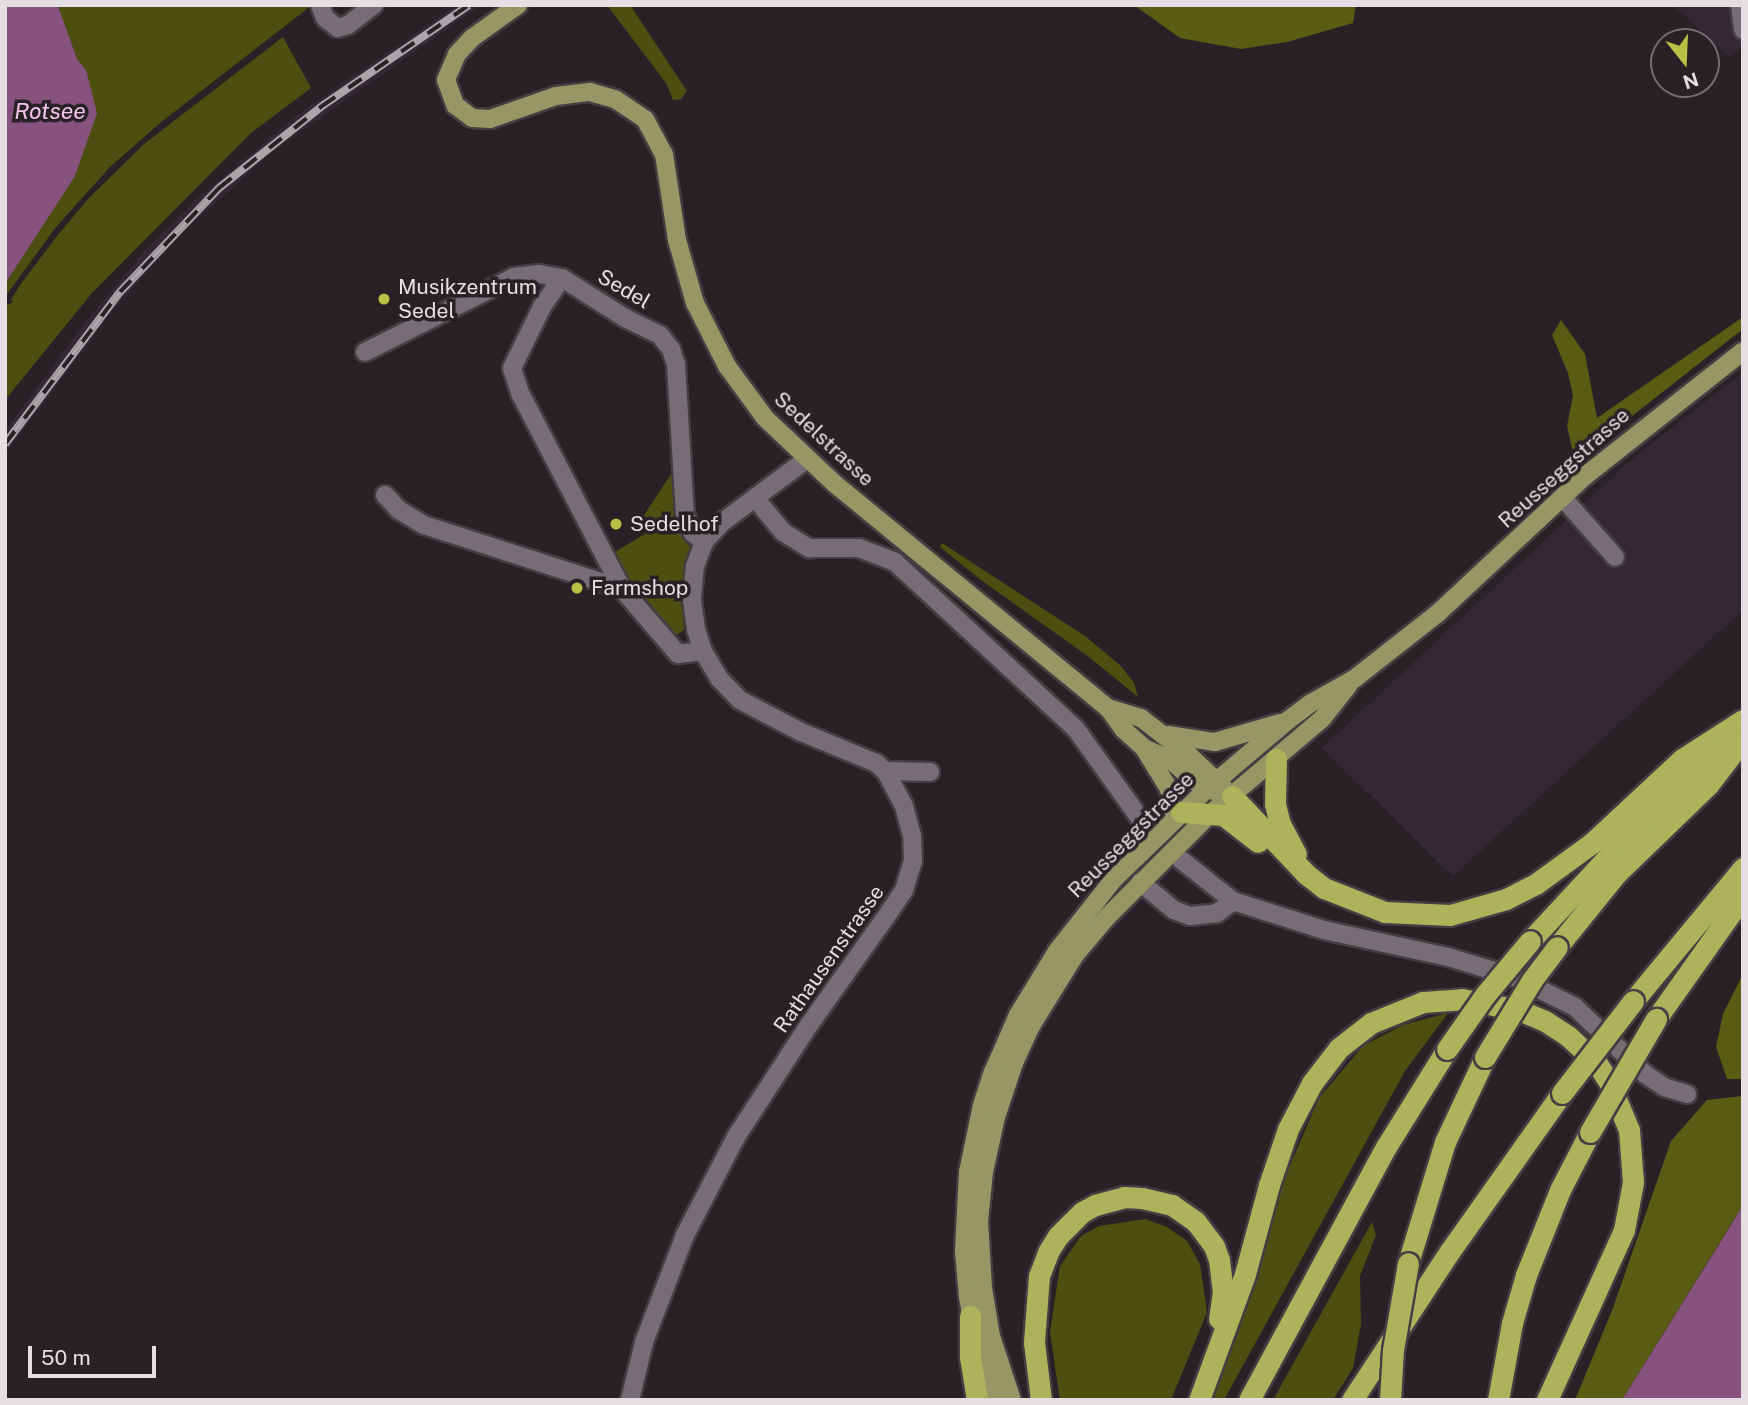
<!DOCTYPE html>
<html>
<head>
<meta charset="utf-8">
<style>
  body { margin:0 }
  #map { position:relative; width:1748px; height:1405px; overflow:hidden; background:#282226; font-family:"Public Sans",sans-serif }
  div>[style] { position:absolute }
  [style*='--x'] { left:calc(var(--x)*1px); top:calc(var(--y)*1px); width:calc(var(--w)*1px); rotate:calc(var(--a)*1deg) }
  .built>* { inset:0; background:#342932 }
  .green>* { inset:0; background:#4c4f10 }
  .forest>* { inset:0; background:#595d13 }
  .water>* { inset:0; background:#88527e }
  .roads { filter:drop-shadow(2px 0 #433e42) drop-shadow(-2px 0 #433e42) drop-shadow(0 2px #433e42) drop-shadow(0 -2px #433e42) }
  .minor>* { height:18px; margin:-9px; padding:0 9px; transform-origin:9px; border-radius:9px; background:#766e74 }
  .major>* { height:18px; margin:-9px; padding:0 9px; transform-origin:9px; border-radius:9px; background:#969765 }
  .highway>* { height:21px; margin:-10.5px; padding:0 10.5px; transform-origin:10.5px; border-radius:10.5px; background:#acb35b }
  .rail>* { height:8px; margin-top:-4px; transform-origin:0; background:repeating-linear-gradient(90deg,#282226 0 16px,#aaa5a9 0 32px); box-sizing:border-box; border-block:2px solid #aaa5a9 }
  .bridges { filter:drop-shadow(2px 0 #433e42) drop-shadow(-2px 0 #433e42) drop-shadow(0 2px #433e42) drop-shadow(0 -2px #433e42) }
  .highway-bridge>* { height:21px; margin:-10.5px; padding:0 10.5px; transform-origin:10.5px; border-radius:10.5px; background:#acb35b }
  .dots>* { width:19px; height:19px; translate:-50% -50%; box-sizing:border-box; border:4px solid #282226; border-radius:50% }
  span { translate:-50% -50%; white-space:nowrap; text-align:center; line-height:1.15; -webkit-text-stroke:7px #282226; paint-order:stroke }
  .poi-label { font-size:21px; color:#e3dfe2 }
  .left { translate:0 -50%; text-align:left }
  .street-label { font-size:21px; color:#e3dfe2 }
  .water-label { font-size:23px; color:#f6c5eb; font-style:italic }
  .frame { position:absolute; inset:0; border:7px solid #e3dfe2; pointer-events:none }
  .north { position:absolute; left:1650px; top:28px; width:70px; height:70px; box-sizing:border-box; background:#282226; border:2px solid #736e71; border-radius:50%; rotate:162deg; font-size:19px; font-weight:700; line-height:28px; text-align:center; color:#e3dfe2 }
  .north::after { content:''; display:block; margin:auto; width:24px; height:32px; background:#b9c046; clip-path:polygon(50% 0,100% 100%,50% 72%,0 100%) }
  .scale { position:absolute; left:28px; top:1346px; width:128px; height:32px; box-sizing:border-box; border:4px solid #e3dfe2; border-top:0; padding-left:9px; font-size:21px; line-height:24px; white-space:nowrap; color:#e3dfe2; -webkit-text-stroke:5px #282226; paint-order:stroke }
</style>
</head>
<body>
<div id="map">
  <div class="built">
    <i style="clip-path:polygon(457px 5px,481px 5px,273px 151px,184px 231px,114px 309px,5px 454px,5px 431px,83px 325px,147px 248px,197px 199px,297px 115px)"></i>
    <i style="clip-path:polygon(1673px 5px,1743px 5px,1743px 45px,1730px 57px)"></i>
    <i style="clip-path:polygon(1743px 372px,1743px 610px,1453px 876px,1322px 748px,1631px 460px)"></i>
  </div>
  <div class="green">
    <i style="clip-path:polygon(57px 5px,312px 5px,160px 123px,110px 167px,56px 227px,5px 297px,5px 284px,40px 228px,86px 70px,77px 59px)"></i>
    <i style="clip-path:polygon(607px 5px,630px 5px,687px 91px,681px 99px,673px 100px,666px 83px)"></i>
    <i style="clip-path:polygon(283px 37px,311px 88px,251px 133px,92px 293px,5px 400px,5px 306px,13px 302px,11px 300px,20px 285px,57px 236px,88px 199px,144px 144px)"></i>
    <i style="clip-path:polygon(675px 468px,682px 530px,691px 550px,682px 595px,684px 630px,674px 637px,635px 595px,610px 555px,645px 534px,644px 515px)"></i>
    <i style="clip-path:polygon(942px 543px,1085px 636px,1121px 666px,1134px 683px,1138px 697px,1089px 657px,981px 580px,940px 547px)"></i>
    <i style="clip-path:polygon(1448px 1013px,1405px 1071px,1224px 1400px,1206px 1400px,1241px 1321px,1282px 1184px,1319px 1098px,1363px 1046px,1403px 1025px)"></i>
    <i style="clip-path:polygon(1145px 1219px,1167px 1227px,1187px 1241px,1200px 1264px,1207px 1312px,1171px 1400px,1060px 1400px,1050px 1332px,1060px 1266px,1081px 1236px,1099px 1226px)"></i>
    <i style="clip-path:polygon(1372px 1222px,1376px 1235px,1360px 1276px,1361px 1324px,1353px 1368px,1333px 1400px,1273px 1400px)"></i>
  </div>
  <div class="forest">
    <i style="clip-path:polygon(1134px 5px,1356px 5px,1353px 23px,1287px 42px,1241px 49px,1180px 38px)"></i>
    <i style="clip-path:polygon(1743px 317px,1743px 329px,1581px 456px,1572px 448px,1567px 426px,1573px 396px,1568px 373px,1552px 335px,1561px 320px,1585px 354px,1597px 418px)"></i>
    <i style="clip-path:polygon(1743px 974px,1743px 1079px,1727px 1079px,1716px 1047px,1723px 1014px)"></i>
    <i style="clip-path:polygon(1743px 1096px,1743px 1205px,1622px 1400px,1575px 1400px,1613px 1308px,1671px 1141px,1707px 1100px)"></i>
  </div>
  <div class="water">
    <i style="clip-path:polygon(5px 5px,58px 6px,77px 59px,86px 70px,97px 113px,75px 176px,5px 284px)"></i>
    <i style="clip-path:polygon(1743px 1205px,1743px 1400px,1622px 1400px,1726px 1233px)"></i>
  </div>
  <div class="roads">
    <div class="minor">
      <i style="--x:320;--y:5;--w:14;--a:69"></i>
      <i style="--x:325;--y:18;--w:16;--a:38"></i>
      <i style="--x:338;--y:28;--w:10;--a:-17"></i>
      <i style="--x:348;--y:25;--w:33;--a:-38"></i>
      <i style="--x:1740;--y:5;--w:25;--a:83"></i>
      <i style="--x:562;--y:278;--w:35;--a:125"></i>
      <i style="--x:542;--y:307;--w:68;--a:116.2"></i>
      <i style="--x:512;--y:368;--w:26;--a:72"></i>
      <i style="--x:520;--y:393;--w:221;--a:62.5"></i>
      <i style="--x:622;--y:589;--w:86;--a:49.3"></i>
      <i style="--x:678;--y:654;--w:25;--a:-7"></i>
      <i style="--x:365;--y:352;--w:167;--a:-26.7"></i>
      <i style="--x:514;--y:277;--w:25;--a:-7"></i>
      <i style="--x:539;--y:274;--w:23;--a:10"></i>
      <i style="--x:562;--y:278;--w:75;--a:32.4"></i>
      <i style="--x:625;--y:318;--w:39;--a:26"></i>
      <i style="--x:660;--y:335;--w:18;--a:52"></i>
      <i style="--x:671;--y:349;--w:16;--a:72"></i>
      <i style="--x:676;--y:364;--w:151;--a:86.6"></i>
      <i style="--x:685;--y:515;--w:18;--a:68"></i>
      <i style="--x:692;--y:532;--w:16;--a:40"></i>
      <i style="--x:385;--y:495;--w:21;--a:47"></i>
      <i style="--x:399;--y:510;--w:29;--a:31"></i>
      <i style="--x:424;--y:525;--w:208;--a:17.9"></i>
      <i style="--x:1562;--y:497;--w:80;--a:48.5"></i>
      <i style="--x:755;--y:498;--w:44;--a:50.5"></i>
      <i style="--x:783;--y:532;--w:31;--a:32"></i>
      <i style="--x:809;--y:548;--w:50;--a:0"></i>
      <i style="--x:859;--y:548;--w:39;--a:21"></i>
      <i style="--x:895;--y:562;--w:246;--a:42.7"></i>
      <i style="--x:1076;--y:729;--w:117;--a:54.4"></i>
      <i style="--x:885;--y:771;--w:45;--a:1.3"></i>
      <i style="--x:1180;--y:859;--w:68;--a:38.4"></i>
      <i style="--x:1233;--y:901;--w:96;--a:17.7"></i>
      <i style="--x:1324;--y:930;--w:127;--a:12.3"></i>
      <i style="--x:1448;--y:957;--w:72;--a:16.9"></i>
      <i style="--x:1517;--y:978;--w:65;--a:26.6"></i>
      <i style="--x:1575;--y:1007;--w:97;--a:43.7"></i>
      <i style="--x:1645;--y:1074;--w:23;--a:34"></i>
      <i style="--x:1664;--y:1087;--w:24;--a:17"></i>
      <i style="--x:1140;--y:882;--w:44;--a:39.5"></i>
      <i style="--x:1174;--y:910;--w:17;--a:21"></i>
      <i style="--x:1190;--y:916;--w:27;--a:-6"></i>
      <i style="--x:1217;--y:913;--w:20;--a:-37"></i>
      <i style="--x:630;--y:1400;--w:60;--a:-76.4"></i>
      <i style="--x:644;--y:1342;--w:115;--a:-69"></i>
      <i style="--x:685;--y:1235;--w:110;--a:-62.5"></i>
      <i style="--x:736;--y:1137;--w:134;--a:-56.9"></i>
      <i style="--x:809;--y:1025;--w:140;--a:-54.6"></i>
      <i style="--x:890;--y:911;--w:25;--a:-56"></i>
      <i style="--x:904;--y:890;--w:30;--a:-73"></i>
      <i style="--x:913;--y:861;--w:25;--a:-92"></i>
      <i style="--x:912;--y:836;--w:31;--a:-105"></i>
      <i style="--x:904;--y:806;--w:40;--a:-118"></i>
      <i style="--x:885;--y:771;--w:12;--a:-138"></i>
      <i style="--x:876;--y:763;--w:81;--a:-157.5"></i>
      <i style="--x:801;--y:732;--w:69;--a:-152.3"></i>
      <i style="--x:740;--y:700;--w:30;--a:-134"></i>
      <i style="--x:719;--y:678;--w:31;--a:-121"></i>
      <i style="--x:703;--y:651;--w:23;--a:-108"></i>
      <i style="--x:696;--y:629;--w:30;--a:-98"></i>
      <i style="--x:692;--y:599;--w:33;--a:-85"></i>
      <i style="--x:695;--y:566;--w:26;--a:-69"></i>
      <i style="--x:704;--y:542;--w:24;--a:-48"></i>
      <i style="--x:720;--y:524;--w:109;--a:-36.8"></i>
    </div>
    <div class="major">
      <i style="--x:518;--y:5;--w:57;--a:144.3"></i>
      <i style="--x:472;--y:38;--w:22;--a:133"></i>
      <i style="--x:457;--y:54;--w:28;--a:113"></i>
      <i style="--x:446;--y:80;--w:27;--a:70"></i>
      <i style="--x:455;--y:105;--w:21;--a:37"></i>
      <i style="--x:472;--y:118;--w:18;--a:3"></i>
      <i style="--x:490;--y:119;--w:70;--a:-19.2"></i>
      <i style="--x:556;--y:96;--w:34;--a:-7"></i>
      <i style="--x:590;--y:92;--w:26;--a:16"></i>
      <i style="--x:615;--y:99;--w:36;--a:34"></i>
      <i style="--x:645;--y:119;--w:40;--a:62"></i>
      <i style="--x:664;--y:154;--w:87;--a:81.4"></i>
      <i style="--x:677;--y:240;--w:66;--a:74.1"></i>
      <i style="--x:695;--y:303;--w:71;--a:63.1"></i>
      <i style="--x:727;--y:366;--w:64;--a:53.8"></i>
      <i style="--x:765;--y:418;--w:96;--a:43.3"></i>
      <i style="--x:835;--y:484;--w:353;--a:39.4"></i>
      <i style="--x:1108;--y:708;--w:26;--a:54"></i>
      <i style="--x:1123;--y:729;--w:28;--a:42"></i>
      <i style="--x:1144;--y:748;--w:27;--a:24"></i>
      <i style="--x:1169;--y:759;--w:45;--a:40.5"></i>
      <i style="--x:1203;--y:788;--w:30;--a:15"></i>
      <i style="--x:1108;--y:708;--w:34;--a:17"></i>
      <i style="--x:1141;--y:718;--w:62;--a:37.8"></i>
      <i style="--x:1190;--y:756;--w:47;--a:43.3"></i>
      <i style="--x:1168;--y:735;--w:48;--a:8.5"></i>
      <i style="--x:1215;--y:742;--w:68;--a:-16.3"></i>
      <i style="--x:1144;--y:748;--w:48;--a:58.6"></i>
      <i style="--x:1169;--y:789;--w:13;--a:81"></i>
      <i style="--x:1171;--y:802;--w:22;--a:98"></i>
      <i style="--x:996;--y:1400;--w:56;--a:-109.7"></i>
      <i style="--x:977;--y:1347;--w:51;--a:-100.2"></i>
      <i style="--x:968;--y:1297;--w:46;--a:-95"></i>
      <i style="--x:964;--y:1251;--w:79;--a:-87.1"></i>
      <i style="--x:968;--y:1172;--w:68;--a:-78.2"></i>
      <i style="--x:982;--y:1105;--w:35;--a:-72"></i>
      <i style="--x:993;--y:1072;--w:62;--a:-66.3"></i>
      <i style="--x:1018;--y:1015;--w:75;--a:-58.6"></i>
      <i style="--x:1057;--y:951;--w:90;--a:-51.7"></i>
      <i style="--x:1113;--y:880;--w:129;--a:-44.1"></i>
      <i style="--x:1206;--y:790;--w:106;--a:-40.4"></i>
      <i style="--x:1287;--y:721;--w:30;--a:-37"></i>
      <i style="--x:1311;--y:703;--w:49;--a:-29.2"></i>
      <i style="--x:1354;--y:679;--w:105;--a:-38.1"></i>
      <i style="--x:1437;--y:614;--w:202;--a:-43"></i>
      <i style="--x:1585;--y:476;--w:201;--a:-38.3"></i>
      <i style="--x:1012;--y:1400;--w:67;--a:-108.2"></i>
      <i style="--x:991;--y:1336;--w:49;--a:-99.5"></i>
      <i style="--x:983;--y:1288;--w:67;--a:-93.4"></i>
      <i style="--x:979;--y:1221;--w:49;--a:-84.2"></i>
      <i style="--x:984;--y:1172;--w:56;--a:-77.7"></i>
      <i style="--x:996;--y:1117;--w:57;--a:-71.6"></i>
      <i style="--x:1014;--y:1063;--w:41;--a:-65.3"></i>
      <i style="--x:1031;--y:1026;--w:84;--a:-58.2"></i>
      <i style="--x:1075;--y:955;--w:51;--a:-49.8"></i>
      <i style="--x:1108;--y:916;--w:146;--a:-45"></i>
      <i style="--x:1211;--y:813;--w:145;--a:-40.3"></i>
      <i style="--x:1322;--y:719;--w:42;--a:-51.8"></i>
    </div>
    <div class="highway">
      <i style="--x:1276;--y:759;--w:45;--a:91.3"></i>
      <i style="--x:1275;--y:804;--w:21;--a:76"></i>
      <i style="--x:1280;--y:824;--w:34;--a:62"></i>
      <i style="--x:1232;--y:796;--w:108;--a:46.5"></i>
      <i style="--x:1306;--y:874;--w:23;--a:38"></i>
      <i style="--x:1324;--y:888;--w:66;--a:21.5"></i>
      <i style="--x:1385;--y:912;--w:65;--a:2.6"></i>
      <i style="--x:1450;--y:915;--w:58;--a:-15.9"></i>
      <i style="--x:1506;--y:899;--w:35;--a:-27"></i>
      <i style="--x:1537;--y:883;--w:68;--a:-36"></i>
      <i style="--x:1592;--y:843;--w:123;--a:-43"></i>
      <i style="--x:1682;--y:759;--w:72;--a:-32.6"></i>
      <i style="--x:1181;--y:812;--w:42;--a:4.1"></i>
      <i style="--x:1223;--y:815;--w:44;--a:37.6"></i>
      <i style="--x:1530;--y:941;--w:128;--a:-47.2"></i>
      <i style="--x:1617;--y:847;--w:157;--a:-43.5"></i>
      <i style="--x:1557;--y:947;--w:95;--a:-51"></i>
      <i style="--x:1617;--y:873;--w:127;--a:-44"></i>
      <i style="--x:1708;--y:785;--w:49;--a:-52.4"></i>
      <i style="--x:1633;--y:1001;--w:173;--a:-50.4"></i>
      <i style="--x:1656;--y:1019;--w:151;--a:-54.7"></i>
      <i style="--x:1408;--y:1263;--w:127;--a:-73"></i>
      <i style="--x:1445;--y:1142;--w:94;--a:-64.8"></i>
      <i style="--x:970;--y:1316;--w:41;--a:90"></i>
      <i style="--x:970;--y:1357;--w:44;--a:80.8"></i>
      <i style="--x:1041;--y:1400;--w:58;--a:-96.9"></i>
      <i style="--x:1034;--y:1342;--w:66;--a:-85.7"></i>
      <i style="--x:1039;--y:1276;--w:26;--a:-69"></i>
      <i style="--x:1048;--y:1252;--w:19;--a:-58"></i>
      <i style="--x:1058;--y:1236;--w:34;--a:-45"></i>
      <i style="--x:1082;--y:1212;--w:15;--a:-28"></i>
      <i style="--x:1095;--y:1205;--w:30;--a:-15"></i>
      <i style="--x:1124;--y:1197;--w:18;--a:3"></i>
      <i style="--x:1142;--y:1198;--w:31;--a:13"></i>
      <i style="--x:1172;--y:1205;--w:29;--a:35"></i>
      <i style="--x:1196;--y:1222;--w:30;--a:53"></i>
      <i style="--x:1214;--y:1246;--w:15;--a:70"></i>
      <i style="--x:1219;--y:1260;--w:31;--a:83"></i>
      <i style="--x:1223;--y:1291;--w:28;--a:98"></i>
      <i style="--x:1199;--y:1400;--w:134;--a:-69.9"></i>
      <i style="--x:1245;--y:1274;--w:92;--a:-74.9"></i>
      <i style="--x:1269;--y:1185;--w:59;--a:-71.3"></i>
      <i style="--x:1288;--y:1129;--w:52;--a:-62.4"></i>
      <i style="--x:1312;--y:1083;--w:44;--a:-52.4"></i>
      <i style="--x:1339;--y:1048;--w:41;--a:-38"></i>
      <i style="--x:1371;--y:1023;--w:56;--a:-22"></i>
      <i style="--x:1423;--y:1002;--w:39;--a:-4"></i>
      <i style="--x:1462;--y:999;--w:58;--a:10.9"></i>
      <i style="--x:1519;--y:1010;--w:28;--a:23"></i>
      <i style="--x:1545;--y:1021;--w:27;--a:33"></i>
      <i style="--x:1568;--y:1036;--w:38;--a:43"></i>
      <i style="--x:1596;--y:1062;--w:24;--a:57"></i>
      <i style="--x:1609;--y:1082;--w:52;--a:67.4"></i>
      <i style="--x:1629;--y:1130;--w:52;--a:85.6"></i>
      <i style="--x:1633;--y:1182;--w:49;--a:100.6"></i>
      <i style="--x:1624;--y:1230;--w:187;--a:114.4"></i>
      <i style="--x:1249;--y:1400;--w:288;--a:-61.6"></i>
      <i style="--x:1386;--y:1147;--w:115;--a:-58.1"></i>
      <i style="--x:1352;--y:1400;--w:178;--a:-56.7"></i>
      <i style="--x:1450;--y:1251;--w:194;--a:-54.7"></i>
      <i style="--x:1498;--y:1400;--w:78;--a:-79.7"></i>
      <i style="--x:1512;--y:1323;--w:50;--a:-73.7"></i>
      <i style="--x:1526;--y:1275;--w:92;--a:-68.2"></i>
      <i style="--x:1560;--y:1190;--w:65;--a:-62.7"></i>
    </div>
  </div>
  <div class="rail">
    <i style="--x:5;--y:444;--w:191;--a:-52.9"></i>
    <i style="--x:120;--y:292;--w:144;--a:-46.4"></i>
    <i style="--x:219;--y:188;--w:132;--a:-38.5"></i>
    <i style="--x:322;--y:106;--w:178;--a:-34.5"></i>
  </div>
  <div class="bridges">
    <div class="highway-bridge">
      <i style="--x:1447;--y:1049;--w:66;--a:-54.9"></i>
      <i style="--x:1485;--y:995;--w:70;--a:-50.2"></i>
      <i style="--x:1485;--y:1057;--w:90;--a:-58.6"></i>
      <i style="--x:1532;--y:980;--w:41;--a:-52.9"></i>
      <i style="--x:1562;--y:1093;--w:116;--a:-52.3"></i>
      <i style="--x:1590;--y:1132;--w:131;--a:-59.7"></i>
      <i style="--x:1390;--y:1400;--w:50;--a:-86.6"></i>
      <i style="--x:1393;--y:1350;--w:88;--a:-80.2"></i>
    </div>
  </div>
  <div class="dots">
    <i style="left:384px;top:299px;background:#b9c046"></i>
    <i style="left:616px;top:524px;background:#b9c046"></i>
    <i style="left:577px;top:588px;background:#b9c046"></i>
  </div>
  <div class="poi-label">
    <span class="left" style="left:398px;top:299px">Musikzentrum<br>Sedel</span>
    <span class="left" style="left:630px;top:524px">Sedelhof</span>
    <span class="left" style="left:591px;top:588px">Farmshop</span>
  </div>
  <div class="street-label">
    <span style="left:624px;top:289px;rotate:30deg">Sedel</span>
    <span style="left:824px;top:439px;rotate:43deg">Sedelstrasse</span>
    <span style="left:1564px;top:468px;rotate:-42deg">Reusseggstrasse</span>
    <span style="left:1131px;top:835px;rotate:-45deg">Reusseggstrasse</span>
    <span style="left:829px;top:959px;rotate:-55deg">Rathausenstrasse</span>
  </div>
  <div class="water-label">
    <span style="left:50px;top:111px">Rotsee</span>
  </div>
  <div class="frame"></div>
  <div class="north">N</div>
  <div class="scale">50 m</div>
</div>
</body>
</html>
